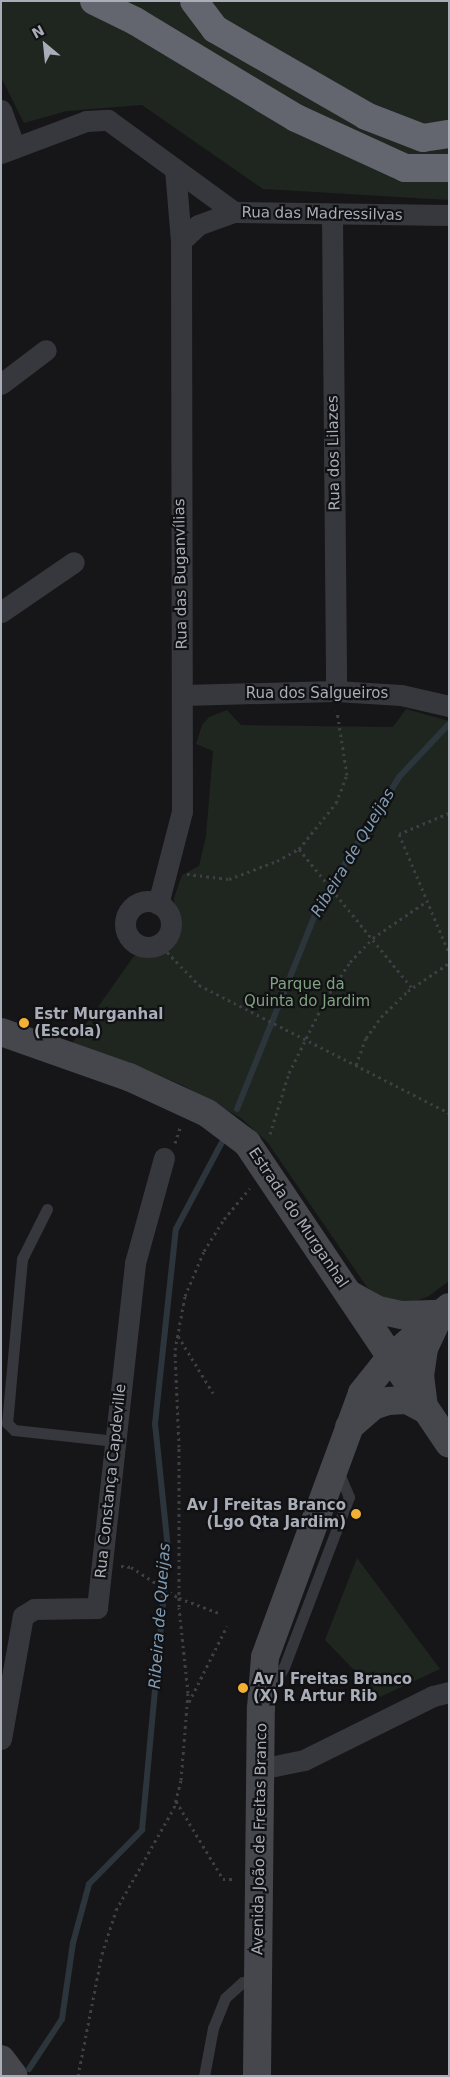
<!DOCTYPE html>
<html>
<head>
<meta charset="utf-8">
<style>
  body { margin:0 }
  #map { position:relative; width:450px; height:2077px; overflow:hidden; background:#161618; font-family:"DejaVu Sans",sans-serif }
  div>[style] { position:absolute }
  [style*='--x'] { left:calc(var(--x)*1px); top:calc(var(--y)*1px); width:calc(var(--w)*1px); rotate:calc(var(--a)*1deg) }
  .green>* { inset:0; background:#1e261f }
  .stream>* { height:6px; margin:-3px; padding:0 3px; transform-origin:3px; border-radius:3px; background:#2c353c }
  .path>* { height:3px; margin-top:-1.5px; transform-origin:0; background:repeating-linear-gradient(90deg,#3d3f44 0 2.5px,transparent 0 6.5px) }
  .lane>* { height:11px; margin:-5.5px; padding:0 5.5px; transform-origin:5.5px; border-radius:5.5px; background:#37383d }
  .street>* { height:21px; margin:-10.5px; padding:0 10.5px; transform-origin:10.5px; border-radius:10.5px; background:#37383d }
  .street>.ring { margin:-10.5px; padding:0; box-sizing:content-box; background:none; border:21px solid #37383d; border-radius:50% }
  .secondary>* { height:28px; margin:-14px; padding:0 14px; transform-origin:14px; border-radius:14px; background:#45474d }
  .highway>* { height:28px; margin:-14px; padding:0 14px; transform-origin:14px; border-radius:14px; background:#63666e }
  .dots>* { width:14px; height:14px; translate:-50% -50%; box-sizing:border-box; border:2px solid #111113; border-radius:50% }
  span { translate:-50% -50%; white-space:nowrap; text-align:center; line-height:1.15; -webkit-text-stroke:4.5px #111113; paint-order:stroke }
  .street-label { font-size:15px; color:#a8adb8 }
  .park-label { font-size:15px; color:#7fa381 }
  .poi-label { font-size:15px; color:#a8adb8; font-weight:700 }
  .left { translate:0 -50%; text-align:left }
  .right { translate:-100% -50%; text-align:right }
  .water-label { font-size:16px; color:#7f9bb3; font-style:italic }
  .frame { position:absolute; inset:0; border:2px solid #a8adb8; pointer-events:none }
  .north { position:absolute; left:20px; top:20px; width:50px; height:50px; -webkit-text-stroke:4px #111113; paint-order:stroke; rotate:332deg; font-size:14px; font-weight:700; line-height:20px; text-align:center; color:#a8adb8 }
  .north::after { content:''; display:block; margin:auto; width:18px; height:22px; background:#a8adb8; clip-path:polygon(50% 0,100% 100%,50% 72%,0 100%) }
</style>
</head>
<body>
<div id="map">
  <div class="green">
    <i style="clip-path:polygon(1px 1px,449px 1px,449px 200px,263px 189px,142px 105px,67px 111px,24px 123px,1px 77px)"></i>
    <i style="clip-path:polygon(406px 709px,449px 721px,449px 1281px,429px 1296px,410px 1303px,395px 1302px,376px 1295px,367px 1287px,268px 1143px,241px 1118px,182px 1085px,133px 1064px,71px 1045px,134px 956px,158px 957px,176px 942px,174px 898px,182px 875px,199px 866px,206px 836px,213px 751px,196px 744px,202px 725px,209px 717px,227px 710px,241px 725px,393px 727px)"></i>
    <i style="clip-path:polygon(357px 1558px,440px 1669px,380px 1697px,325px 1640px)"></i>
  </div>
  <div class="stream">
    <i style="--x:237;--y:1109;--w:218;--a:-68.1"></i>
    <i style="--x:318;--y:907;--w:155;--a:-58"></i>
    <i style="--x:400;--y:776;--w:71;--a:-46.7"></i>
    <i style="--x:29;--y:2069;--w:60;--a:-56.6"></i>
    <i style="--x:62;--y:2019;--w:77;--a:-81.8"></i>
    <i style="--x:73;--y:1943;--w:61;--a:-74.8"></i>
    <i style="--x:89;--y:1884;--w:76;--a:-45.5"></i>
    <i style="--x:142;--y:1830;--w:282;--a:-84.7"></i>
    <i style="--x:168;--y:1549;--w:126;--a:-95.9"></i>
    <i style="--x:155;--y:1424;--w:196;--a:-83.9"></i>
    <i style="--x:176;--y:1229;--w:98;--a:-62.1"></i>
  </div>
  <div class="path">
    <i style="--x:449;--y:813;--w:54;--a:157.2"></i>
    <i style="--x:399;--y:834;--w:129;--a:67.2"></i>
    <i style="--x:299;--y:849;--w:59;--a:-51.2"></i>
    <i style="--x:336;--y:803;--w:30;--a:-69"></i>
    <i style="--x:347;--y:775;--w:65;--a:-98.9"></i>
    <i style="--x:187;--y:874;--w:42;--a:6.8"></i>
    <i style="--x:229;--y:879;--w:51;--a:-20.6"></i>
    <i style="--x:277;--y:861;--w:25;--a:-29"></i>
    <i style="--x:299;--y:849;--w:179;--a:50.9"></i>
    <i style="--x:163;--y:942;--w:11;--a:68"></i>
    <i style="--x:167;--y:952;--w:46;--a:45.9"></i>
    <i style="--x:199;--y:985;--w:281;--a:27.1"></i>
    <i style="--x:356;--y:1065;--w:29;--a:-70"></i>
    <i style="--x:366;--y:1038;--w:26;--a:-54"></i>
    <i style="--x:381;--y:1017;--w:37;--a:-44"></i>
    <i style="--x:408;--y:991;--w:50;--a:-34.3"></i>
    <i style="--x:270;--y:1134;--w:64;--a:-72.7"></i>
    <i style="--x:289;--y:1073;--w:84;--a:-63.7"></i>
    <i style="--x:326;--y:998;--w:43;--a:-56.3"></i>
    <i style="--x:350;--y:962;--w:33;--a:-46"></i>
    <i style="--x:373;--y:938;--w:65;--a:-34.4"></i>
    <i style="--x:175;--y:1143;--w:19;--a:-72"></i>
    <i style="--x:178;--y:1336;--w:67;--a:58.4"></i>
    <i style="--x:121;--y:1566;--w:10;--a:6"></i>
    <i style="--x:131;--y:1567;--w:57;--a:32.9"></i>
    <i style="--x:179;--y:1598;--w:43;--a:20.6"></i>
    <i style="--x:189;--y:1702;--w:85;--a:-63.4"></i>
    <i style="--x:176;--y:1801;--w:91;--a:58.9"></i>
    <i style="--x:223;--y:1879;--w:13;--a:0"></i>
    <i style="--x:78;--y:2076;--w:124;--a:-78.9"></i>
    <i style="--x:102;--y:1954;--w:46;--a:-72.3"></i>
    <i style="--x:116;--y:1910;--w:117;--a:-60.4"></i>
    <i style="--x:174;--y:1808;--w:29;--a:-76"></i>
    <i style="--x:181;--y:1780;--w:87;--a:-85.4"></i>
    <i style="--x:188;--y:1693;--w:86;--a:-96"></i>
    <i style="--x:179;--y:1607;--w:160;--a:-90"></i>
    <i style="--x:179;--y:1447;--w:97;--a:-92.4"></i>
    <i style="--x:175;--y:1350;--w:55;--a:-79.5"></i>
    <i style="--x:185;--y:1296;--w:49;--a:-67.1"></i>
    <i style="--x:204;--y:1251;--w:38;--a:-58"></i>
    <i style="--x:224;--y:1219;--w:40;--a:-50"></i>
  </div>
  <div class="lane">
    <i style="--x:47;--y:1209;--w:56;--a:116.6"></i>
    <i style="--x:22;--y:1259;--w:165;--a:95.2"></i>
    <i style="--x:7;--y:1423;--w:10;--a:45"></i>
    <i style="--x:14;--y:1430;--w:102;--a:6.2"></i>
    <i style="--x:269;--y:1694;--w:31;--a:-61"></i>
    <i style="--x:284;--y:1667;--w:182;--a:-69.1"></i>
    <i style="--x:349;--y:1497;--w:28;--a:-113"></i>
    <i style="--x:204;--y:2076;--w:49;--a:-79.4"></i>
    <i style="--x:213;--y:2028;--w:32;--a:-68"></i>
    <i style="--x:225;--y:1998;--w:24;--a:-42"></i>
    <i style="--x:243;--y:1982;--w:15;--a:-8"></i>
  </div>
  <div class="street">
    <i style="--x:1;--y:110;--w:40;--a:69.8"></i>
    <i style="--x:1;--y:153;--w:91;--a:-20.6"></i>
    <i style="--x:86;--y:121;--w:22;--a:-3"></i>
    <i style="--x:108;--y:120;--w:156;--a:36.1"></i>
    <i style="--x:175;--y:169;--w:72;--a:85.2"></i>
    <i style="--x:332;--y:215;--w:476;--a:89.5"></i>
    <i style="--x:1;--y:384;--w:56;--a:-37.1"></i>
    <i style="--x:1;--y:612;--w:88;--a:-34.4"></i>
    <i style="--x:183;--y:695;--w:153;--a:-1.5"></i>
    <i style="--x:336;--y:691;--w:65;--a:3.5"></i>
    <i style="--x:401;--y:695;--w:49;--a:12.9"></i>
    <i class="ring" style="left:125px;top:901px;width:25px;height:25px"></i>
    <i style="--x:158;--y:904;--w:96;--a:-75.5"></i>
    <i style="--x:182;--y:811;--w:570;--a:-90.1"></i>
    <i style="--x:181;--y:241;--w:23;--a:-43"></i>
    <i style="--x:198;--y:225;--w:38;--a:-20"></i>
    <i style="--x:234;--y:212;--w:215;--a:0.8"></i>
    <i style="--x:1;--y:1739;--w:125;--a:-79.9"></i>
    <i style="--x:23;--y:1616;--w:13;--a:-32"></i>
    <i style="--x:34;--y:1609;--w:63;--a:-0.9"></i>
    <i style="--x:97;--y:1608;--w:347;--a:-83.7"></i>
    <i style="--x:135;--y:1263;--w:109;--a:-74.6"></i>
    <i style="--x:260;--y:1769;--w:45;--a:-11.6"></i>
    <i style="--x:304;--y:1760;--w:144;--a:-26.4"></i>
    <i style="--x:433;--y:1696;--w:16;--a:-14"></i>
  </div>
  <div class="secondary">
    <i style="--x:1;--y:1032;--w:136;--a:19.4"></i>
    <i style="--x:129;--y:1077;--w:86;--a:24.8"></i>
    <i style="--x:207;--y:1113;--w:50;--a:36.9"></i>
    <i style="--x:247;--y:1143;--w:362;--a:56.1"></i>
    <i style="--x:349;--y:1294;--w:33;--a:29"></i>
    <i style="--x:378;--y:1310;--w:25;--a:12"></i>
    <i style="--x:402;--y:1315;--w:38;--a:-2"></i>
    <i style="--x:440;--y:1314;--w:38;--a:115"></i>
    <i style="--x:424;--y:1348;--w:27;--a:98"></i>
    <i style="--x:420;--y:1375;--w:33;--a:83"></i>
    <i style="--x:349;--y:1427;--w:32;--a:-41"></i>
    <i style="--x:373;--y:1406;--w:16;--a:-18"></i>
    <i style="--x:388;--y:1401;--w:19;--a:-3"></i>
    <i style="--x:407;--y:1400;--w:19;--a:28"></i>
    <i style="--x:1;--y:2059;--w:21;--a:53"></i>
    <i style="--x:257;--y:2076;--w:368;--a:-89.4"></i>
    <i style="--x:261;--y:1708;--w:51;--a:-85.5"></i>
    <i style="--x:265;--y:1657;--w:281;--a:-69.8"></i>
    <i style="--x:362;--y:1393;--w:43;--a:-51.5"></i>
    <i style="--x:389;--y:1359;--w:79;--a:-40.9"></i>
  </div>
  <div class="highway">
    <i style="--x:94;--y:1;--w:46;--a:26"></i>
    <i style="--x:135;--y:21;--w:188;--a:31.1"></i>
    <i style="--x:296;--y:118;--w:120;--a:24.6"></i>
    <i style="--x:405;--y:168;--w:44;--a:0"></i>
    <i style="--x:194;--y:1;--w:35;--a:53"></i>
    <i style="--x:215;--y:29;--w:174;--a:29.9"></i>
    <i style="--x:366;--y:116;--w:61;--a:21.1"></i>
    <i style="--x:423;--y:138;--w:26;--a:-9"></i>
  </div>
  <div class="dots">
    <i style="left:24px;top:1023px;background:#f2b134"></i>
    <i style="left:356px;top:1514px;background:#f2b134"></i>
    <i style="left:243px;top:1688px;background:#f2b134"></i>
  </div>
  <div class="street-label">
    <span style="left:322px;top:214px;rotate:1deg">Rua das Madressilvas</span>
    <span style="left:334px;top:453px;rotate:-91deg">Rua dos Lilazes</span>
    <span style="left:181px;top:574px;rotate:-91deg">Rua das Buganvílias</span>
    <span style="left:317px;top:694px">Rua dos Salgueiros</span>
    <span style="left:298px;top:1218px;rotate:56deg">Estrada do Murganhal</span>
    <span style="left:111px;top:1481px;rotate:-84deg">Rua Constança Capdeville</span>
    <span style="left:260px;top:1839px;rotate:-89deg">Avenida João de Freitas Branco</span>
  </div>
  <div class="park-label">
    <span style="left:307px;top:993px">Parque da<br>Quinta do Jardim</span>
  </div>
  <div class="poi-label">
    <span class="left" style="left:34px;top:1023px">Estr Murganhal<br>(Escola)</span>
    <span class="right" style="left:346px;top:1514px">Av J Freitas Branco<br>(Lgo Qta Jardim)</span>
    <span class="left" style="left:253px;top:1688px">Av J Freitas Branco<br>(X) R Artur Rib</span>
  </div>
  <div class="water-label">
    <span style="left:353px;top:853px;rotate:-59deg">Ribeira de Queijas</span>
    <span style="left:160px;top:1616px;rotate:-86deg">Ribeira de Queijas</span>
  </div>
  <div class="frame"></div>
  <div class="north">N</div>
</div>
</body>
</html>
